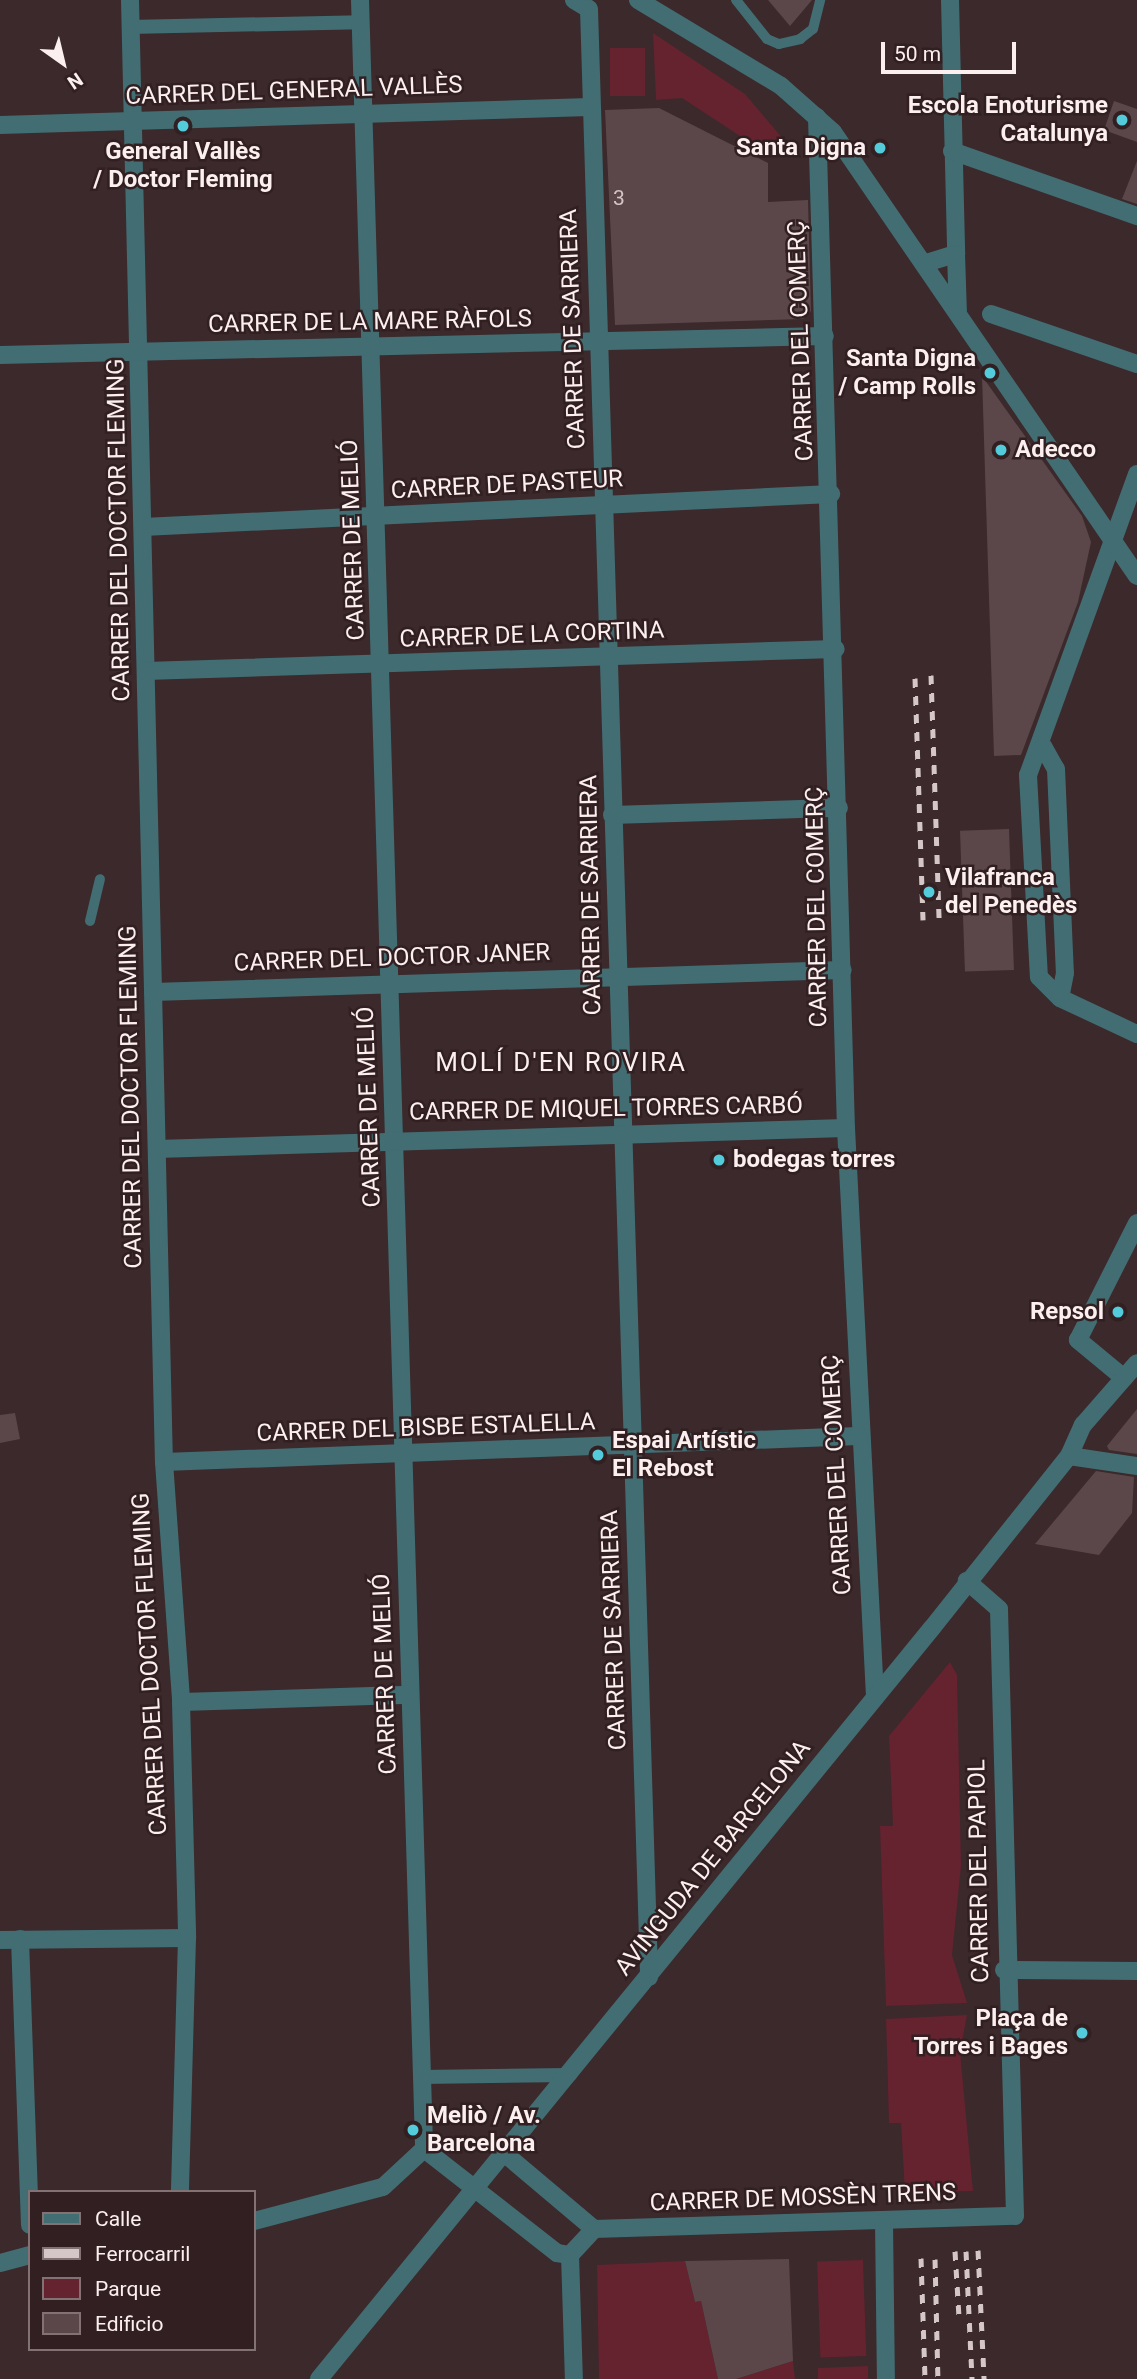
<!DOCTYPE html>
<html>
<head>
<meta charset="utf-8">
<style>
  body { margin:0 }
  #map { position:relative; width:1137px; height:2379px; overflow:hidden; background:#3b292b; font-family:Roboto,sans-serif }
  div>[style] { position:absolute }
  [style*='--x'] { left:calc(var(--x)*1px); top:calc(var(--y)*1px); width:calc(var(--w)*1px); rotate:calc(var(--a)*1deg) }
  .green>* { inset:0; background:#65222f; transform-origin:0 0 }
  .building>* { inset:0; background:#5b4749; transform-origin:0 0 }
  .service>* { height:10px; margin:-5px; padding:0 5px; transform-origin:5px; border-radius:5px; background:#426d73 }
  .pedestrian>* { height:14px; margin:-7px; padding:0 7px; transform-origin:7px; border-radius:7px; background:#426d73 }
  .minor>* { height:18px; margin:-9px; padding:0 9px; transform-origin:9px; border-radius:9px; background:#426d73 }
  .tertiary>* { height:18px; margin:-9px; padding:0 9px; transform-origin:9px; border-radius:9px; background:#426d73 }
  .rail>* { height:5px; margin-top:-2.5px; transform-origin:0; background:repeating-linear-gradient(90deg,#d5c7c8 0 9px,transparent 0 18px) }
  .dots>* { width:19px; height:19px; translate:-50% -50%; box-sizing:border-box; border:4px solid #311f21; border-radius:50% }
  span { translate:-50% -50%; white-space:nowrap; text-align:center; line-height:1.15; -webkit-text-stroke:5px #311f21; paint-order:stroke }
  .number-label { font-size:21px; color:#d4c5c6 }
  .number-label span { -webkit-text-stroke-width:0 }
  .street-label { font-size:24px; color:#fceff0 }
  .poi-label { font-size:24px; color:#fceff0; font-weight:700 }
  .right { translate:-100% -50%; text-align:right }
  .left { translate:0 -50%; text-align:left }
  .neighbourhood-label { font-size:26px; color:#fceff0; letter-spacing:2px }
  .legend { position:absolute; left:28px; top:2190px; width:228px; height:161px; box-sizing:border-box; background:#311f21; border:2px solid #827274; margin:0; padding:9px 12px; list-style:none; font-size:21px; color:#fceff0 }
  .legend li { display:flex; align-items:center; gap:14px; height:35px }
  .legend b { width:35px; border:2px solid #827274 }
  .north { position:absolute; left:28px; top:28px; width:70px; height:70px; -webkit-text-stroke:5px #311f21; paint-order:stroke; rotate:146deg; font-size:19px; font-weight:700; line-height:28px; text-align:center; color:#fceff0 }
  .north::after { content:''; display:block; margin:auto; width:24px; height:32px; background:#fceff0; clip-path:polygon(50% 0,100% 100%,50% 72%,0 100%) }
  .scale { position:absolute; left:881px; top:42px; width:135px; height:32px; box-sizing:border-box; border:4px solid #fceff0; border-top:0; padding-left:9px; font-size:21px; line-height:24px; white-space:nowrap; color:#fceff0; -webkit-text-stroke:5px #311f21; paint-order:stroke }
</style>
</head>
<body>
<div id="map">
  <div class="green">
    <i style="clip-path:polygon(653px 33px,745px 94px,790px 147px,772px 157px,682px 98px,656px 100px)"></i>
    <i style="left:610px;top:48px;width:35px;height:48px"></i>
    <i style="clip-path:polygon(950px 1662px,957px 1675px,961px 1866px,952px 1955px,967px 2003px,886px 2006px,880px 1826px,893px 1826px,889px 1736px)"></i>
    <i style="clip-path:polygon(967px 2015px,960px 2052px,973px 2191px,905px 2193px,901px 2123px,889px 2123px,886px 2019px)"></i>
    <i style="left:863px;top:2260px;width:96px;height:46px;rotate:88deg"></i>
    <i style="clip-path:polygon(685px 2261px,695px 2302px,701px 2301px,718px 2379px,599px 2379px,597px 2265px)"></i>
    <i style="clip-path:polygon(793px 2361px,795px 2379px,736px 2379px)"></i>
    <i style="clip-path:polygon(868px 2366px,868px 2379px,818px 2379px,818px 2368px)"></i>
  </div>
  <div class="building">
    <i style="clip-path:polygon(768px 0,812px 0,790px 26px)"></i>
    <i style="clip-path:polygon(1114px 101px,1137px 109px,1137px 142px,1104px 130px)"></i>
    <i style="clip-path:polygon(659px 108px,768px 163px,768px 202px,808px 200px,811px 311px,803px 319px,615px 325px,605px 110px)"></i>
    <i style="clip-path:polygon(1137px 161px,1137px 204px,1122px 199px)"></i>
    <i style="clip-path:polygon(982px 376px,1082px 516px,1091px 542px,1078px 602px,1021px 755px,994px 756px)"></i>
    <i style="left:1009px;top:829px;width:141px;height:49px;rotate:88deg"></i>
    <i style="clip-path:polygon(1137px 1409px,1137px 1454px,1109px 1450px,1107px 1446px)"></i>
    <i style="clip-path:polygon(15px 1413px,20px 1439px,0 1443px,0 1415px)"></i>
    <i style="clip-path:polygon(1096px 1471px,1134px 1477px,1132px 1513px,1099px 1555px,1035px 1544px)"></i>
    <i style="clip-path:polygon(789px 2259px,793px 2361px,736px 2379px,718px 2379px,701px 2301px,695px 2302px,685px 2261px)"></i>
  </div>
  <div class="service">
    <i style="--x:736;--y:0;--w:50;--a:51.5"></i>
    <i style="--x:767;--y:39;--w:13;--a:23"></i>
    <i style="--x:779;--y:44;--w:22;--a:-13"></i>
    <i style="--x:800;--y:39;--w:16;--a:-38"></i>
    <i style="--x:813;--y:29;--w:30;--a:-76"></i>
    <i style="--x:90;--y:921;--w:43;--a:-76.6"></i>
  </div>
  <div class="pedestrian">
    <i style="--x:129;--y:27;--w:231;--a:-1.2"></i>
    <i style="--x:421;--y:2077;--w:149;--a:-0.8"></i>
  </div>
  <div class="minor">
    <i style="--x:130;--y:0;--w:1462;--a:88.67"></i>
    <i style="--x:164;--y:1462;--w:241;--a:85.9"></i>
    <i style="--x:181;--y:1702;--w:236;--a:88.5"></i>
    <i style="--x:187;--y:1938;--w:254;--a:91.6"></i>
    <i style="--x:360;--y:0;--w:2150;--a:88.29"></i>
    <i style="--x:424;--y:2149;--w:169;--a:38"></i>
    <i style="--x:557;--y:2253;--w:13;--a:9"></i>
    <i style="--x:574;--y:0;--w:17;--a:31"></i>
    <i style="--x:589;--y:9;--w:1969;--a:88.25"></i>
    <i style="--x:950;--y:0;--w:254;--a:88.6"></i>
    <i style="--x:817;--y:117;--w:1011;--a:88.36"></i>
    <i style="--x:846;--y:1128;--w:570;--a:87.08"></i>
    <i style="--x:0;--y:125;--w:590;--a:-1.75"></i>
    <i style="--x:952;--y:151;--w:196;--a:19.4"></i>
    <i style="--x:991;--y:314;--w:154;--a:18.9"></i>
    <i style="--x:0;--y:355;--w:825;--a:-1.32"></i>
    <i style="--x:1137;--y:474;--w:320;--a:109.9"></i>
    <i style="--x:1028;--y:775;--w:202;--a:86.9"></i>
    <i style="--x:1039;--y:977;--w:30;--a:45"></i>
    <i style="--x:1060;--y:998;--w:85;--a:25.1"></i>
    <i style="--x:143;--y:527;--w:689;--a:-2.75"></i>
    <i style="--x:146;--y:671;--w:690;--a:-1.83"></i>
    <i style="--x:1043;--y:746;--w:26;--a:61"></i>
    <i style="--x:1056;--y:769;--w:204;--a:87.5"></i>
    <i style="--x:1065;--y:973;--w:25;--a:101"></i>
    <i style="--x:612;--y:815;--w:227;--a:-1.8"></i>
    <i style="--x:153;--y:992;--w:690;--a:-1.83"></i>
    <i style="--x:157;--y:1149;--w:689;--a:-1.75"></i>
    <i style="--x:1124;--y:1378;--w:60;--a:-140.4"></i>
    <i style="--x:1078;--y:1340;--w:131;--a:-63.2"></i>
    <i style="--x:1069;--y:1456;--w:69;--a:8.4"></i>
    <i style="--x:164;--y:1462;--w:695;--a:-2.14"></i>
    <i style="--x:181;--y:1702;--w:229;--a:-1.8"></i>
    <i style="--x:20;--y:1939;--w:286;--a:88"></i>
    <i style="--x:0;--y:1940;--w:187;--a:-0.6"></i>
    <i style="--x:1004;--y:1970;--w:133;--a:0.4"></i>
    <i style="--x:504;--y:2153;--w:118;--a:40.2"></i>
    <i style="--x:594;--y:2229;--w:421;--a:-1.8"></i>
    <i style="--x:1015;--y:2216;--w:607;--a:-91.51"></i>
    <i style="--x:999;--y:1609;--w:43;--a:-138.8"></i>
    <i style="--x:254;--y:2221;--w:133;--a:-14.8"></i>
    <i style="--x:383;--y:2187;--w:56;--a:-42.8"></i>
    <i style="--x:884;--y:2222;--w:157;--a:89.3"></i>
    <i style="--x:570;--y:2255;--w:124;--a:88.2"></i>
    <i style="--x:570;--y:2255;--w:35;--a:-47"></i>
    <i style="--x:0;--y:2263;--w:31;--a:-15"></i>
  </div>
  <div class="tertiary">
    <i style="--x:638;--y:0;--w:167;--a:31"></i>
    <i style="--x:781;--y:86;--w:69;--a:41.5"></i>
    <i style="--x:833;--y:132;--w:538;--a:55.6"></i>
    <i style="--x:926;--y:263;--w:31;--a:-17"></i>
    <i style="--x:956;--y:254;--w:59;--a:88.1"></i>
    <i style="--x:319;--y:2379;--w:969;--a:-50.78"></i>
    <i style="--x:932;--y:1628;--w:220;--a:-51.5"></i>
    <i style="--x:1069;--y:1456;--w:34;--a:-66"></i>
    <i style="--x:1083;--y:1425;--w:82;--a:-48.9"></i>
  </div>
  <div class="rail">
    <i style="--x:931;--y:675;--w:245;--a:88.1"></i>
    <i style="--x:915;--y:678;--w:242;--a:88.1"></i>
    <i style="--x:978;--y:2250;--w:129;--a:87.3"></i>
    <i style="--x:955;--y:2251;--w:65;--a:86.5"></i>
    <i style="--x:966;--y:2251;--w:128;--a:87.3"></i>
    <i style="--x:921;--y:2258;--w:121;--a:88.1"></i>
    <i style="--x:935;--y:2259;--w:120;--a:88.6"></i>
  </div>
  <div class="dots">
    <i style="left:1122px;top:120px;background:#53cbdb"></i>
    <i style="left:183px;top:126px;background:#53cbdb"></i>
    <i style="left:880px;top:148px;background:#53cbdb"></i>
    <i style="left:990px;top:373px;background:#53cbdb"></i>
    <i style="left:1001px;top:450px;background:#53cbdb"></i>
    <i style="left:929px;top:892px;background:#53cbdb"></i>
    <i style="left:719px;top:1160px;background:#53cbdb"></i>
    <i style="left:1118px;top:1312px;background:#53cbdb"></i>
    <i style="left:598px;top:1455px;background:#53cbdb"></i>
    <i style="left:1082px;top:2033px;background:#53cbdb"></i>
    <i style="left:413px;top:2130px;background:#53cbdb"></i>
  </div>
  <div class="number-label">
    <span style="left:619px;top:198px">3</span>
  </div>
  <div class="street-label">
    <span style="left:294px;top:91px;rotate:-2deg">CARRER DEL GENERAL VALLÈS</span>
    <span style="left:370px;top:322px;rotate:-1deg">CARRER DE LA MARE RÀFOLS</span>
    <span style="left:573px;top:329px;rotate:-92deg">CARRER DE SARRIERA</span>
    <span style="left:801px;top:341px;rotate:-92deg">CARRER DEL COMERÇ</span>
    <span style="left:507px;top:485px;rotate:-3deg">CARRER DE PASTEUR</span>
    <span style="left:119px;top:530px;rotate:-91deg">CARRER DEL DOCTOR FLEMING</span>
    <span style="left:353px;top:540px;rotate:-92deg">CARRER DE MELIÓ</span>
    <span style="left:532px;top:635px;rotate:-2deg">CARRER DE LA CORTINA</span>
    <span style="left:591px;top:895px;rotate:-91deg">CARRER DE SARRIERA</span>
    <span style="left:817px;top:907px;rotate:-91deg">CARRER DEL COMERÇ</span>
    <span style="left:392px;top:958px;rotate:-2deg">CARRER DEL DOCTOR JANER</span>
    <span style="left:131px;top:1097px;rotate:-91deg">CARRER DEL DOCTOR FLEMING</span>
    <span style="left:369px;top:1107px;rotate:-92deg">CARRER DE MELIÓ</span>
    <span style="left:606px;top:1109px;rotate:-1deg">CARRER DE MIQUEL TORRES CARBÓ</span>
    <span style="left:426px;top:1428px;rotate:-2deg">CARRER DEL BISBE ESTALELLA</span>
    <span style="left:837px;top:1475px;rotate:-93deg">CARRER DEL COMERÇ</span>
    <span style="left:614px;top:1630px;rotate:-92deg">CARRER DE SARRIERA</span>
    <span style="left:150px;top:1664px;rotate:-93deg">CARRER DEL DOCTOR FLEMING</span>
    <span style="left:385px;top:1674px;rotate:-92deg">CARRER DE MELIÓ</span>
    <span style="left:713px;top:1858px;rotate:-51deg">AVINGUDA DE BARCELONA</span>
    <span style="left:979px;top:1871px;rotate:-91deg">CARRER DEL PAPIOL</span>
    <span style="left:803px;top:2198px;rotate:-2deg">CARRER DE MOSSÈN TRENS</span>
  </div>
  <div class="poi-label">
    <span class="right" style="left:1108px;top:120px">Escola Enoturisme<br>Catalunya</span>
    <span class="right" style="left:866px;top:148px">Santa Digna</span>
    <span style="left:183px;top:166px">General Vallès<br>/ Doctor Fleming</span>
    <span class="right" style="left:976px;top:373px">Santa Digna<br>/ Camp Rolls</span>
    <span class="left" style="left:1015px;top:450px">Adecco</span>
    <span class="left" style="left:945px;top:892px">Vilafranca<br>del Penedès</span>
    <span class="left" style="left:733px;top:1160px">bodegas torres</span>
    <span class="right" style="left:1104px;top:1312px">Repsol</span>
    <span class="left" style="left:612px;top:1455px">Espai Artístic<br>El Rebost</span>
    <span class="right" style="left:1068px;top:2033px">Plaça de<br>Torres i Bages</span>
    <span class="left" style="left:427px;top:2130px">Meliò / Av.<br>Barcelona</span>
  </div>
  <div class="neighbourhood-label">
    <span style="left:561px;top:1063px">MOLÍ D'EN ROVIRA</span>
  </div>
  <ul class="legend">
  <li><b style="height:9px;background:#426d73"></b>Calle</li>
  <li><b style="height:9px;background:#d5c7c8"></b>Ferrocarril</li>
  <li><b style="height:19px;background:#65222f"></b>Parque</li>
  <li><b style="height:19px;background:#5b4749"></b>Edificio</li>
  </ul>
  <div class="north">N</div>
  <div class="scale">50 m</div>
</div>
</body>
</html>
